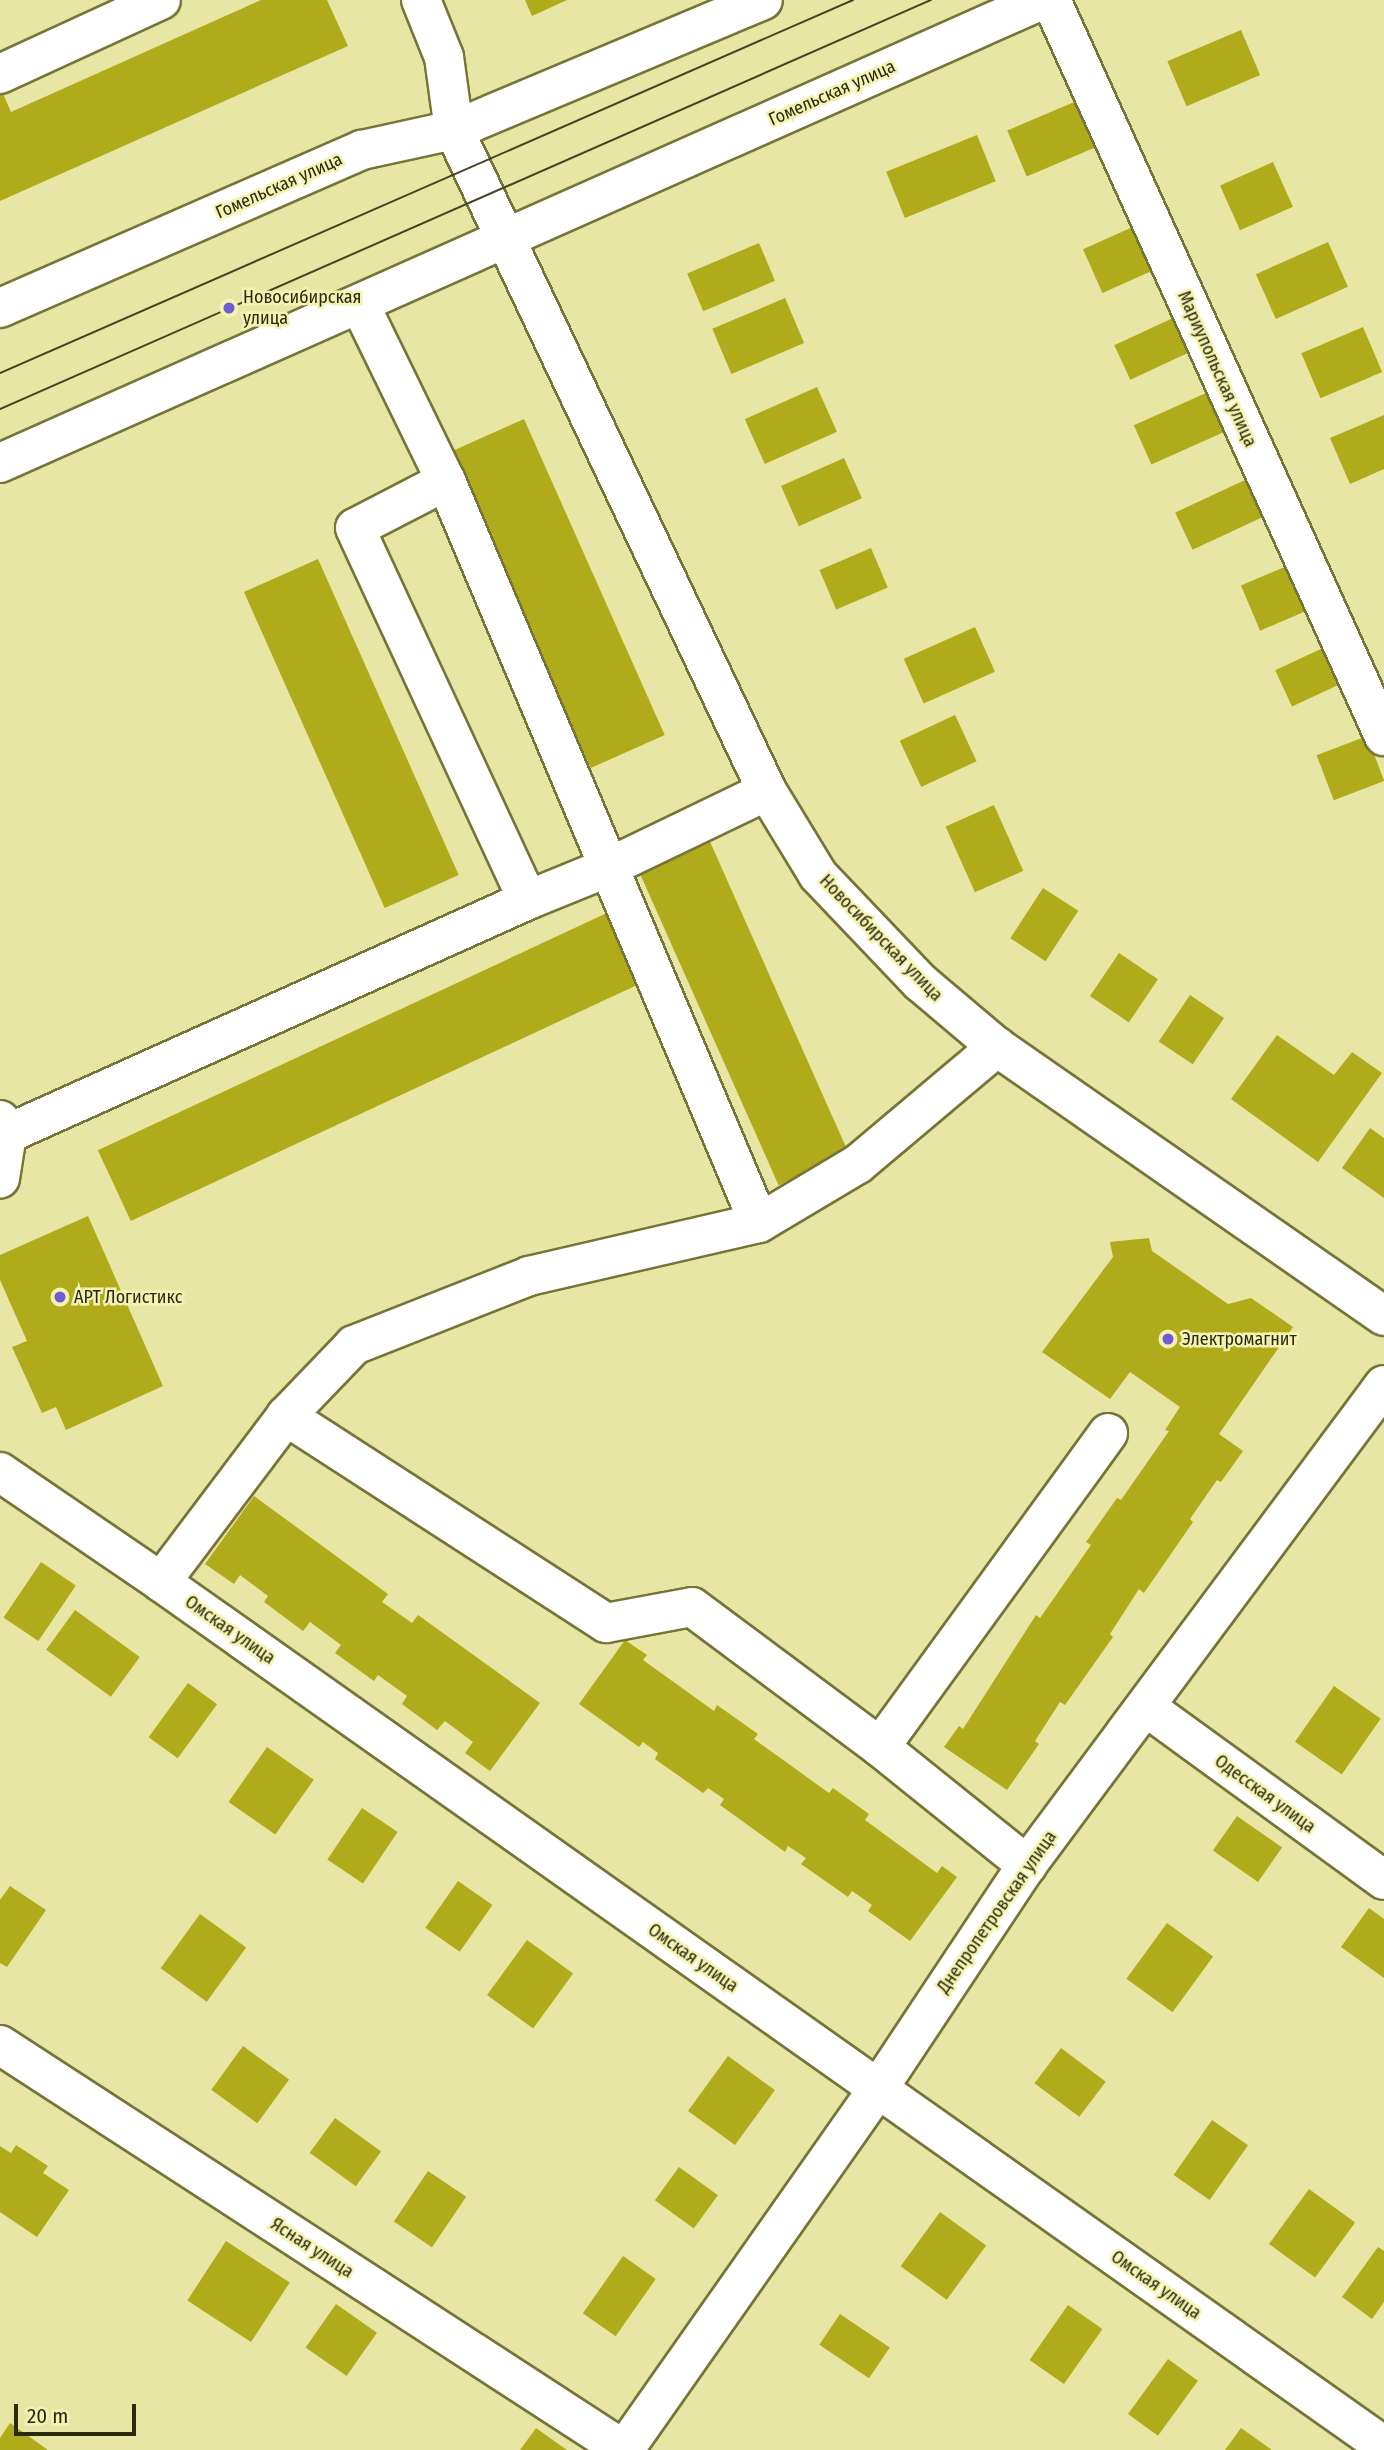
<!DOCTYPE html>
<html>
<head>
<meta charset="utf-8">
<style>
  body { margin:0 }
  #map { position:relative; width:1384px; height:2450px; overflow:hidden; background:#e7e6a5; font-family:"Fira Sans Condensed",sans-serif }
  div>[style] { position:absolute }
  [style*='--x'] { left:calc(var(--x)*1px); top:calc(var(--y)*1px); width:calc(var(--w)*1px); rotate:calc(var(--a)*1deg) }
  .building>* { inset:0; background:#b0ab1a; transform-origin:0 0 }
  .roads { filter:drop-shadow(2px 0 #777437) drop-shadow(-2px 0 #777437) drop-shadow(0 2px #777437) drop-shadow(0 -2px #777437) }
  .minor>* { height:38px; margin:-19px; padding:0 19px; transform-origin:19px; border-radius:19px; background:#fff }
  .tram>* { height:2px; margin:-1px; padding:0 1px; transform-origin:1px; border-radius:1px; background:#434223 }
  .dots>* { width:19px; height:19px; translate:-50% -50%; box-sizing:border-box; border:4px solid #f4f3b2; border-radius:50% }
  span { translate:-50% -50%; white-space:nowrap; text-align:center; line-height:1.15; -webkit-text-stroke:5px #f4f3b2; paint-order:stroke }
  .street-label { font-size:18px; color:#2b2a10 }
  .poi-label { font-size:18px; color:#2b2a10 }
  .left { translate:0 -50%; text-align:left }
  .scale { position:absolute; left:14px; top:2404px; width:122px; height:32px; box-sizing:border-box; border:4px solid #2b2a10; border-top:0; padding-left:9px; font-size:21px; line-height:24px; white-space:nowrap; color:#2b2a10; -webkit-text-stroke:5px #f4f3b2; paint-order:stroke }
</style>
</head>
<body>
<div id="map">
  <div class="building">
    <i style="clip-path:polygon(261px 0,327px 0,348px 46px,0 201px,0 87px,11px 112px)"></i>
    <i style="clip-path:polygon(525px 0,567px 0,532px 16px)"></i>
    <i style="left:1241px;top:30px;width:49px;height:80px;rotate:67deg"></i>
    <i style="left:1079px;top:100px;width:50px;height:78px;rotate:67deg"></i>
    <i style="left:977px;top:135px;width:50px;height:98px;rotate:68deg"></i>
    <i style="left:1273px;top:162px;width:49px;height:58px;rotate:66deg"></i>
    <i style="left:1135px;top:226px;width:48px;height:57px;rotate:66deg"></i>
    <i style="left:1328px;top:242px;width:49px;height:79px;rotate:66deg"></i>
    <i style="left:759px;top:243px;width:41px;height:78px;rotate:67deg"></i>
    <i style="left:785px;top:298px;width:49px;height:79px;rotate:67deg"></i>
    <i style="left:1175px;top:317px;width:38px;height:67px;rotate:65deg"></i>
    <i style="left:1363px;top:327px;width:49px;height:67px;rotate:67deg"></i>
    <i style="left:817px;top:387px;width:49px;height:79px;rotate:66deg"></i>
    <i style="left:1206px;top:393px;width:43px;height:79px;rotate:66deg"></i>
    <i style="clip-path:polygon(1384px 415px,1384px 469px,1350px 484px,1330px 438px)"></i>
    <i style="left:524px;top:419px;width:346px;height:81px;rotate:66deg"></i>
    <i style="left:844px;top:458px;width:44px;height:69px;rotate:66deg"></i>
    <i style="left:1245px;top:480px;width:41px;height:77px;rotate:65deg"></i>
    <i style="left:871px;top:548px;width:43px;height:56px;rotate:67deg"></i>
    <i style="left:318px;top:559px;width:346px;height:81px;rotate:66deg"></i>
    <i style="left:1287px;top:566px;width:49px;height:50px;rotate:67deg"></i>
    <i style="left:975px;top:627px;width:49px;height:78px;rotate:66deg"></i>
    <i style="left:1325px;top:647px;width:40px;height:55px;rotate:65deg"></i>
    <i style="left:955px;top:715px;width:51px;height:61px;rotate:65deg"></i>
    <i style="left:1367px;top:736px;width:48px;height:54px;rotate:69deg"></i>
    <i style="left:994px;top:805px;width:72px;height:53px;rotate:66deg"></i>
    <i style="left:707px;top:835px;width:349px;height:77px;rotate:66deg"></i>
    <i style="left:1043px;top:888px;width:42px;height:60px;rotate:33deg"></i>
    <i style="left:609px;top:912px;width:78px;height:564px;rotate:65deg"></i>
    <i style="left:1119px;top:953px;width:47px;height:52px;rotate:34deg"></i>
    <i style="left:1190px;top:995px;width:41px;height:56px;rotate:34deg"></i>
    <i style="clip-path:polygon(1277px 1035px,1334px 1075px,1352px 1052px,1382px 1073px,1318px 1162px,1231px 1099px)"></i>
    <i style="clip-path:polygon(1370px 1128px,1384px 1138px,1384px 1198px,1342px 1168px)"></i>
    <i style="clip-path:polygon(88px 1216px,163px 1386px,66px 1430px,56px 1407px,42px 1413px,12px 1347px,27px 1341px,0 1280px,0 1255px)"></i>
    <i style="clip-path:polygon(1149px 1238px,1152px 1251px,1228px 1304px,1251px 1298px,1293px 1327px,1219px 1434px,1243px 1451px,1221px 1482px,1217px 1480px,1190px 1519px,1193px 1522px,1144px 1593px,1139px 1589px,1110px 1634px,1113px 1637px,1065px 1705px,1060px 1702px,1035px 1741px,1039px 1744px,1007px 1790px,944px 1747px,959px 1726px,963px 1729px,1036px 1615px,1040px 1618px,1091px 1545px,1086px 1542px,1117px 1498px,1121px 1500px,1169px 1431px,1165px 1430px,1180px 1407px,1130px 1372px,1110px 1399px,1042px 1352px,1113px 1257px,1110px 1242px)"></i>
    <i style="clip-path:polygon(254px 1496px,388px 1594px,382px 1602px,412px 1623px,418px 1615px,540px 1703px,490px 1771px,465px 1753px,473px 1742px,445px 1721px,437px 1730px,402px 1704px,407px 1696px,378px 1675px,374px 1681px,335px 1653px,341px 1645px,310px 1622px,303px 1631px,264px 1602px,268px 1596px,240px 1575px,234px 1584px,205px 1564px)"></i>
    <i style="left:41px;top:1562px;width:42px;height:67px;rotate:34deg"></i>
    <i style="left:75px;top:1610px;width:80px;height:49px;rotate:36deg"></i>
    <i style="clip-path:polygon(625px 1640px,647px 1655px,643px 1660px,714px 1711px,717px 1705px,758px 1734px,754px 1739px,829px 1793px,833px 1788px,869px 1814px,865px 1820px,937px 1873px,942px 1866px,957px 1877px,910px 1941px,868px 1911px,872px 1905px,852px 1891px,848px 1897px,801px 1864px,806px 1858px,788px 1846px,785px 1852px,720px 1805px,724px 1799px,708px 1788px,703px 1793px,655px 1759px,658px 1753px,643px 1742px,639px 1747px,579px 1704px)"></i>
    <i style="left:188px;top:1683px;width:36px;height:67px;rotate:36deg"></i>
    <i style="left:1334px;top:1686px;width:57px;height:68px;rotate:35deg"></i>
    <i style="left:267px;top:1747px;width:57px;height:67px;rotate:35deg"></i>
    <i style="left:362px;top:1808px;width:43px;height:62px;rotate:34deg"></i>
    <i style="left:1237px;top:1816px;width:55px;height:42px;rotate:35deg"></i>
    <i style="left:458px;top:1881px;width:42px;height:57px;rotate:35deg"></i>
    <i style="clip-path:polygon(10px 1886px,46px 1910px,7px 1967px,0 1963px,0 1900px)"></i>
    <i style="clip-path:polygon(1369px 1908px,1384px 1919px,1384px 1978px,1341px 1947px)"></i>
    <i style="left:200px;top:1914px;width:57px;height:67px;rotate:36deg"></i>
    <i style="left:1167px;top:1923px;width:57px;height:69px;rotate:36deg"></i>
    <i style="left:527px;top:1940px;width:57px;height:68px;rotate:36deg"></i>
    <i style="left:243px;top:2046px;width:57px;height:54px;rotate:36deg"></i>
    <i style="left:1061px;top:2048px;width:56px;height:44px;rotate:37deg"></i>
    <i style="left:728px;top:2056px;width:58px;height:68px;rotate:36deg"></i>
    <i style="left:335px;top:2118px;width:57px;height:43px;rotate:36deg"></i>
    <i style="left:1212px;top:2120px;width:44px;height:67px;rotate:35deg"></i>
    <i style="clip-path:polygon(16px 2145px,48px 2166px,43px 2173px,69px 2190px,37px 2237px,0 2212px,0 2146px,11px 2153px)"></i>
    <i style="left:679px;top:2167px;width:48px;height:41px;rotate:36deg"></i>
    <i style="left:428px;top:2171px;width:46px;height:61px;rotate:34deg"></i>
    <i style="left:1309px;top:2189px;width:57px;height:68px;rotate:36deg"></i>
    <i style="left:940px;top:2212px;width:57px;height:67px;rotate:36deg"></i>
    <i style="left:226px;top:2241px;width:76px;height:71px;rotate:33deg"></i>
    <i style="clip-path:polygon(1378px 2247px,1384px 2251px,1384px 2302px,1372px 2319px,1342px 2297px)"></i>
    <i style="left:623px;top:2256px;width:40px;height:70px;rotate:35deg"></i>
    <i style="left:336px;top:2304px;width:50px;height:53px;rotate:35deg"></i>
    <i style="left:1068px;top:2305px;width:42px;height:67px;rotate:35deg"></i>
    <i style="left:840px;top:2314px;width:60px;height:37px;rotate:34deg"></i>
    <i style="left:1168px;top:2359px;width:37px;height:68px;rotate:36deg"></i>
    <i style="clip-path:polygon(10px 2423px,48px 2450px,0 2450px,0 2438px)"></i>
    <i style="clip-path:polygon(536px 2428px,567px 2450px,520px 2450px)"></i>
    <i style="clip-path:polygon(1241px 2428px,1272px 2450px,1225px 2450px)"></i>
  </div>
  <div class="roads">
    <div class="minor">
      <i style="--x:421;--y:0;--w:61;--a:68"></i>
      <i style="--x:444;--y:57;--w:74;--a:82.2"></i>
      <i style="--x:454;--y:130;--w:731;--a:64.66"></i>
      <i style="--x:767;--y:791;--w:98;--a:58.7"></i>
      <i style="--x:818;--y:875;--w:148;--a:46.4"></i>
      <i style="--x:920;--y:982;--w:101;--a:40.2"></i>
      <i style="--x:997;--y:1047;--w:471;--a:34.8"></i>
      <i style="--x:1051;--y:0;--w:808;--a:65.66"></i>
      <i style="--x:0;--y:74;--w:177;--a:-24.7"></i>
      <i style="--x:360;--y:305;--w:196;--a:64"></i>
      <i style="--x:446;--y:481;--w:805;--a:67.13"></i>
      <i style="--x:0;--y:308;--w:395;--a:-23.6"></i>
      <i style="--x:362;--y:150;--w:94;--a:-12.3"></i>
      <i style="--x:454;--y:130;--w:335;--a:-22.8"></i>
      <i style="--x:0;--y:463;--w:1140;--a:-23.96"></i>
      <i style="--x:446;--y:481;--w:102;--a:152.7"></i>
      <i style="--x:355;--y:528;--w:410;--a:65.1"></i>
      <i style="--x:0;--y:1120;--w:16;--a:63"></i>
      <i style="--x:7;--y:1134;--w:45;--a:99"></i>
      <i style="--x:7;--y:1134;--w:571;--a:-24.19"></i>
      <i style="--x:528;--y:900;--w:87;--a:-22.2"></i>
      <i style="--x:609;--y:867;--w:175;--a:-25.7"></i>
      <i style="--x:286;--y:1416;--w:381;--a:32.9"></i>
      <i style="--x:606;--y:1623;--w:87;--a:-10.5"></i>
      <i style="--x:692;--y:1607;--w:234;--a:36.7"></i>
      <i style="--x:880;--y:1747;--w:189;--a:38.8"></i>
      <i style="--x:0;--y:1472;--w:195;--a:34.3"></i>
      <i style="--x:161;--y:1582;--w:1497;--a:35.24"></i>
      <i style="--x:161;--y:1582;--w:208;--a:-53"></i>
      <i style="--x:286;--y:1416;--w:98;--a:-46.2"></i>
      <i style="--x:354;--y:1345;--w:188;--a:-21.5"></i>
      <i style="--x:529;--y:1276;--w:236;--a:-13"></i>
      <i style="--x:759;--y:1223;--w:115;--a:-30.8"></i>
      <i style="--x:858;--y:1164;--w:182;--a:-40.1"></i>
      <i style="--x:1146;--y:1707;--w:294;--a:36"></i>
      <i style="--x:880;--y:1747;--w:388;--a:-54"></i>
      <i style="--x:0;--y:2045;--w:744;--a:32.99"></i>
      <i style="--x:624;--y:2450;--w:441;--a:-54.9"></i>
      <i style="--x:878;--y:2089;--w:269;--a:-56.4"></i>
      <i style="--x:1027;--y:1865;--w:598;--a:-53.36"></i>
    </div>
  </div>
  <div class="tram">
    <i style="--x:0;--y:373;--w:931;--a:-23.62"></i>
    <i style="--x:0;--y:409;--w:1017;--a:-23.72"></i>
  </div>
  <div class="dots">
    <i style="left:229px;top:308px;background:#705bd5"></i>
    <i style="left:60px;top:1297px;background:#705bd5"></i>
    <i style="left:1168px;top:1339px;background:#705bd5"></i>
  </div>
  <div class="street-label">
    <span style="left:832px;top:93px;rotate:-24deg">Гомельская улица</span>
    <span style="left:279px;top:186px;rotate:-24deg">Гомельская улица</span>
    <span style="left:1217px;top:369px;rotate:66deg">Мариупольская улица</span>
    <span style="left:881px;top:938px;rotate:46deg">Новосибирская улица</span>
    <span style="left:230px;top:1630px;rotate:35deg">Омская улица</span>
    <span style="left:1265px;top:1794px;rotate:36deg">Одесская улица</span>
    <span style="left:997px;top:1912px;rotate:-55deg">Днепропетровская улица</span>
    <span style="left:693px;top:1958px;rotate:35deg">Омская улица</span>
    <span style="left:312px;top:2248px;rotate:33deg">Ясная улица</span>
    <span style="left:1156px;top:2285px;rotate:35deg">Омская улица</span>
  </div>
  <div class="poi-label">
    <span class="left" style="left:243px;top:308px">Новосибирская<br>улица</span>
    <span class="left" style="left:74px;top:1297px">АРТ Логистикс</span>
    <span class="left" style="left:1182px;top:1339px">Электромагнит</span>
  </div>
  <div class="scale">20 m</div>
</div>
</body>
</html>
